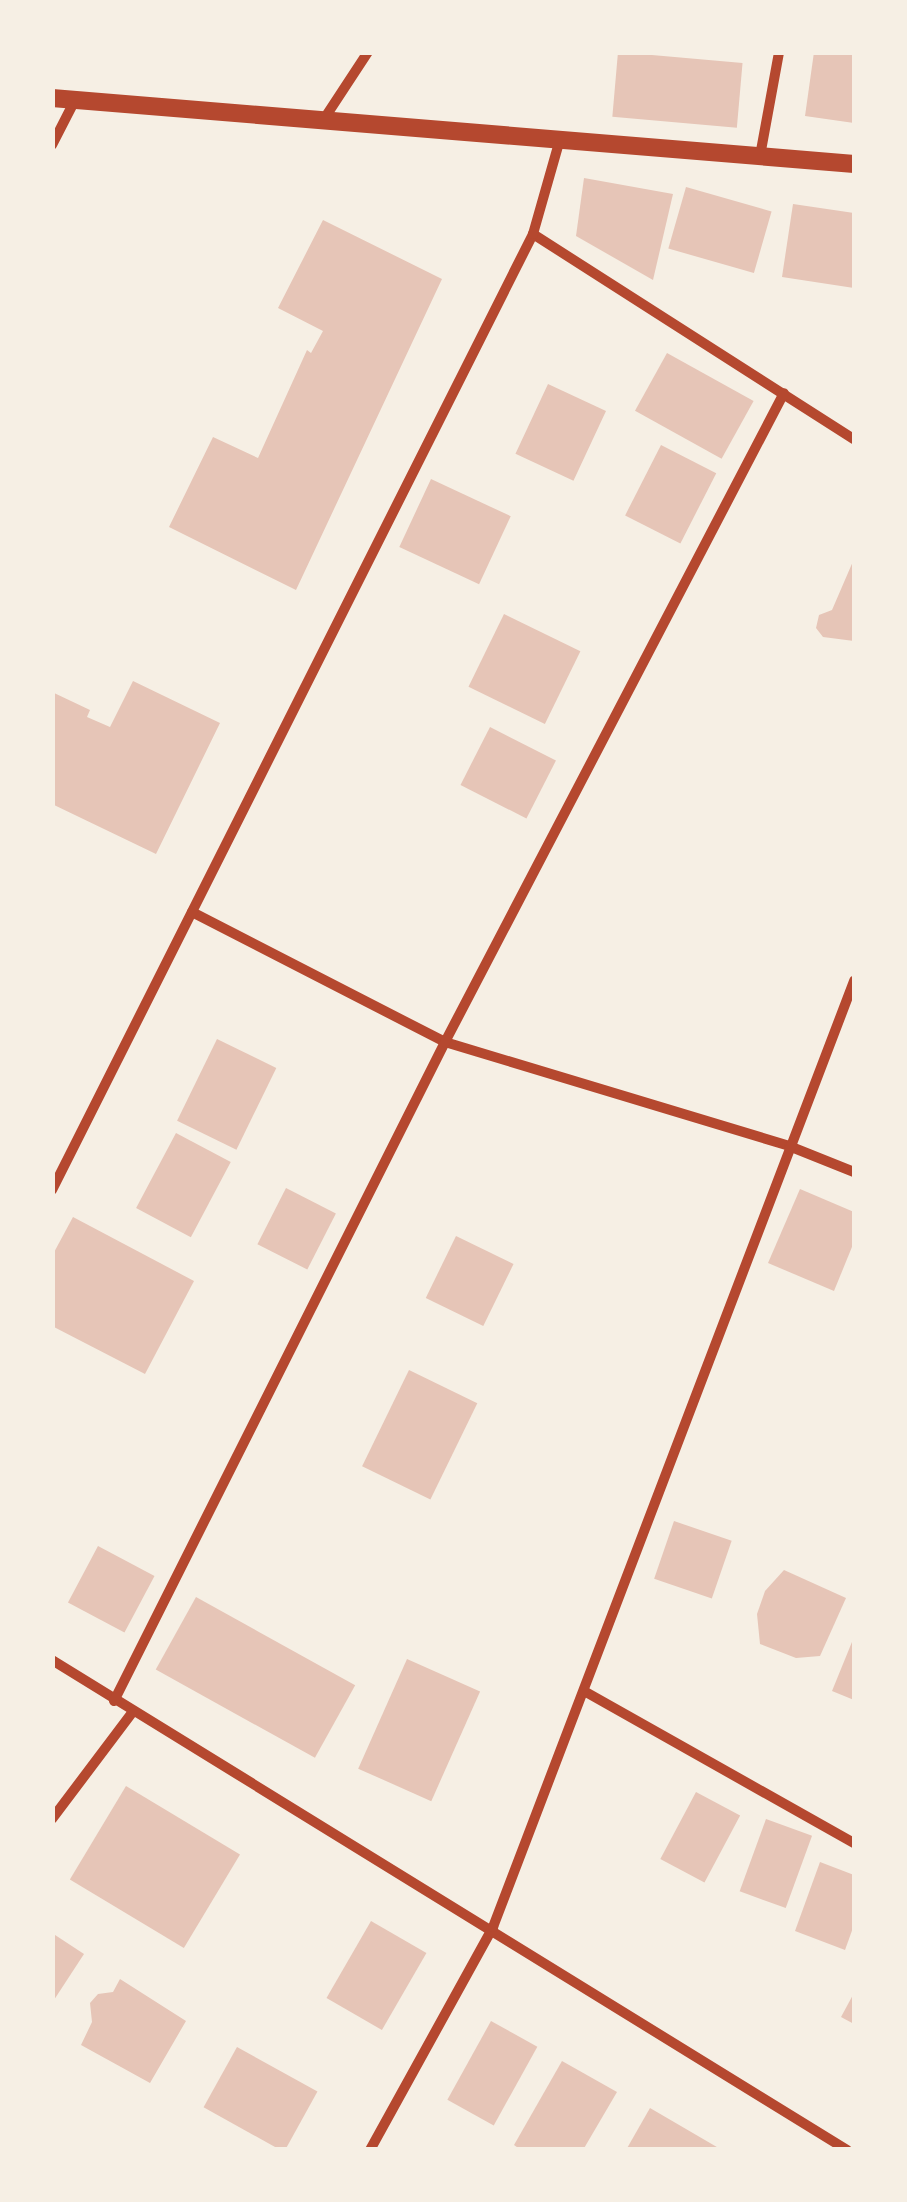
<!DOCTYPE html>
<html>
<head>
<meta charset="utf-8">
<style>
  body { margin:0 }
  #map { position:relative; width:907px; height:2202px; overflow:hidden; background:#f6efe4; font-family:Commissioner,sans-serif }
  div>[style] { position:absolute }
  [style*='--x'] { left:calc(var(--x)*1px); top:calc(var(--y)*1px); width:calc(var(--w)*1px); rotate:calc(var(--a)*1deg) }
  .building>* { inset:0; background:#e6c5b7; transform-origin:0 0 }
  .minor>* { height:10px; margin:-5px; padding:0 5px; transform-origin:5px; border-radius:5px; background:#b5482f }
  .tertiary>* { height:18px; margin:-9px; padding:0 9px; transform-origin:9px; border-radius:9px; background:#b5482f }
  span { translate:-50% -50%; white-space:nowrap; text-align:center; line-height:1.15; -webkit-text-stroke:9px #f6efe4; paint-order:stroke }
  .frame { position:absolute; inset:0; border:55px solid #f6efe4; pointer-events:none }
</style>
</head>
<body>
<div id="map">
  <div class="building">
    <i style="left:618px;top:52px;width:125px;height:65px;rotate:5deg"></i>
    <i style="clip-path:polygon(814px 52px,854px 52px,854px 123px,805px 116px)"></i>
    <i style="clip-path:polygon(584px 178px,673px 194px,653px 280px,576px 236px)"></i>
    <i style="left:686px;top:187px;width:89px;height:64px;rotate:16deg"></i>
    <i style="clip-path:polygon(793px 204px,854px 213px,854px 288px,782px 277px)"></i>
    <i style="clip-path:polygon(323px 220px,442px 279px,296px 590px,169px 527px,213px 437px,258px 458px,307px 350px,311px 353px,323px 331px,278px 308px)"></i>
    <i style="left:667px;top:353px;width:99px;height:66px;rotate:29deg"></i>
    <i style="left:548px;top:384px;width:64px;height:77px;rotate:25deg"></i>
    <i style="left:661px;top:445px;width:62px;height:79px;rotate:27deg"></i>
    <i style="left:431px;top:479px;width:88px;height:75px;rotate:25deg"></i>
    <i style="clip-path:polygon(854px 559px,854px 641px,823px 637px,816px 628px,819px 615px,832px 610px)"></i>
    <i style="left:504px;top:614px;width:85px;height:81px;rotate:26deg"></i>
    <i style="clip-path:polygon(133px 681px,220px 723px,156px 854px,52px 804px,52px 692px,90px 710px,87px 717px,110px 727px)"></i>
    <i style="left:490px;top:727px;width:74px;height:65px;rotate:27deg"></i>
    <i style="left:217px;top:1039px;width:66px;height:91px;rotate:26deg"></i>
    <i style="left:176px;top:1133px;width:62px;height:85px;rotate:28deg"></i>
    <i style="left:286px;top:1188px;width:56px;height:63px;rotate:27deg"></i>
    <i style="clip-path:polygon(800px 1189px,854px 1212px,854px 1242px,834px 1291px,768px 1263px)"></i>
    <i style="clip-path:polygon(73px 1217px,194px 1281px,145px 1374px,52px 1326px,52px 1256px)"></i>
    <i style="left:456px;top:1236px;width:64px;height:69px;rotate:26deg"></i>
    <i style="left:409px;top:1370px;width:76px;height:107px;rotate:26deg"></i>
    <i style="left:674px;top:1521px;width:61px;height:61px;rotate:19deg"></i>
    <i style="left:98px;top:1546px;width:64px;height:64px;rotate:28deg"></i>
    <i style="clip-path:polygon(784px 1570px,846px 1598px,820px 1656px,796px 1658px,760px 1644px,757px 1614px,765px 1591px)"></i>
    <i style="left:196px;top:1597px;width:182px;height:83px;rotate:29deg"></i>
    <i style="clip-path:polygon(854px 1637px,854px 1700px,832px 1691px)"></i>
    <i style="left:407px;top:1659px;width:80px;height:120px;rotate:24deg"></i>
    <i style="left:126px;top:1786px;width:133px;height:109px;rotate:31deg"></i>
    <i style="left:696px;top:1792px;width:50px;height:76px;rotate:28deg"></i>
    <i style="left:766px;top:1819px;width:49px;height:77px;rotate:20deg"></i>
    <i style="clip-path:polygon(820px 1862px,854px 1875px,854px 1925px,845px 1950px,795px 1931px)"></i>
    <i style="left:371px;top:1921px;width:64px;height:89px;rotate:30deg"></i>
    <i style="clip-path:polygon(52px 1933px,84px 1954px,52px 2003px)"></i>
    <i style="clip-path:polygon(120px 1979px,186px 2021px,150px 2083px,81px 2045px,92px 2022px,90px 2003px,98px 1994px,113px 1992px)"></i>
    <i style="clip-path:polygon(854px 1993px,854px 2024px,841px 2017px)"></i>
    <i style="left:491px;top:2021px;width:53px;height:90px;rotate:29deg"></i>
    <i style="left:237px;top:2047px;width:92px;height:69px;rotate:29deg"></i>
    <i style="clip-path:polygon(562px 2061px,617px 2092px,583px 2150px,521px 2150px,514px 2145px)"></i>
    <i style="clip-path:polygon(650px 2108px,722px 2150px,626px 2150px)"></i>
  </div>
  <div class="minor">
    <i style="--x:322;--y:122;--w:84;--a:-56.7"></i>
    <i style="--x:52;--y:145;--w:51;--a:-62.9"></i>
    <i style="--x:760;--y:156;--w:106;--a:-79.6"></i>
    <i style="--x:533;--y:234;--w:381;--a:32.6"></i>
    <i style="--x:192;--y:912;--w:284;--a:27.2"></i>
    <i style="--x:445;--y:1042;--w:359;--a:16.8"></i>
    <i style="--x:789;--y:1146;--w:70;--a:21.8"></i>
    <i style="--x:52;--y:1190;--w:1070;--a:-63.29"></i>
    <i style="--x:533;--y:234;--w:95;--a:-74.1"></i>
    <i style="--x:52;--y:1660;--w:934;--a:31.65"></i>
    <i style="--x:584;--y:1691;--w:310;--a:29.4"></i>
    <i style="--x:114;--y:1701;--w:737;--a:-63.33"></i>
    <i style="--x:445;--y:1042;--w:732;--a:-62.42"></i>
    <i style="--x:52;--y:1819;--w:133;--a:-53"></i>
    <i style="--x:370;--y:2150;--w:255;--a:-61.1"></i>
    <i style="--x:493;--y:1927;--w:1013;--a:-69.11"></i>
  </div>
  <div class="tertiary">
    <i style="--x:52;--y:98;--w:805;--a:4.7"></i>
  </div>
  <div class="frame"></div>
</div>
</body>
</html>
